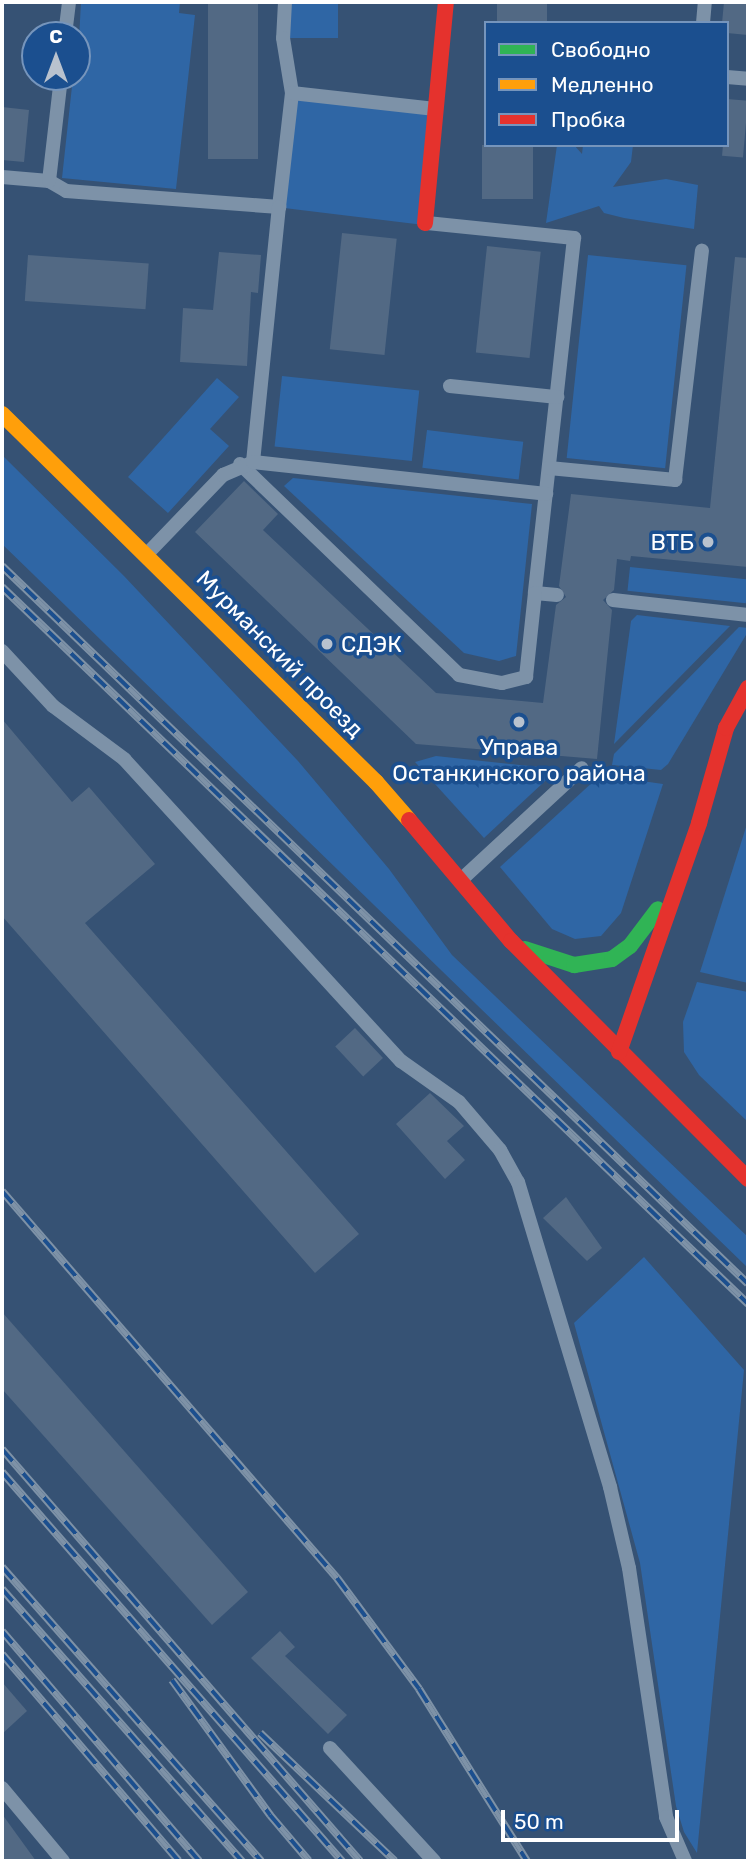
<!DOCTYPE html>
<html>
<head>
<meta charset="utf-8">
<style>
  body { margin:0 }
  #map { position:relative; width:750px; height:1863px; overflow:hidden; background:#365274; font-family:Rubik,sans-serif }
  div>[style] { position:absolute }
  [style*='--x'] { left:calc(var(--x)*1px); top:calc(var(--y)*1px); width:calc(var(--w)*1px); rotate:calc(var(--a)*1deg) }
  .green>* { inset:0; background:#2f66a5; transform-origin:0 0 }
  .building>* { inset:0; background:#526984; transform-origin:0 0 }
  .lane>* { height:14px; margin:-7px; padding:0 7px; transform-origin:7px; border-radius:7px; background:#7d92a8 }
  .fast>* { height:16px; margin:-8px; padding:0 8px; transform-origin:8px; border-radius:8px; background:#30b455 }
  .slow>* { height:16px; margin:-8px; padding:0 8px; transform-origin:8px; border-radius:8px; background:#ff9f0a }
  .jam>* { height:16px; margin:-8px; padding:0 8px; transform-origin:8px; border-radius:8px; background:#e5322d }
  .rail>* { height:8px; margin-top:-4px; transform-origin:0; background:repeating-linear-gradient(90deg,#1b4f8f 0 16px,#7e92a7 0 32px); box-sizing:border-box; border-block:2px solid #7e92a7 }
  .dots>* { width:19px; height:19px; translate:-50% -50%; box-sizing:border-box; border:4px solid #1b4f8f; border-radius:50% }
  span { translate:-50% -50%; white-space:nowrap; text-align:center; line-height:1.15; -webkit-text-stroke:7px #1b4f8f; paint-order:stroke }
  .poi-label { font-size:23px; color:#fff }
  .right { translate:-100% -50%; text-align:right }
  .left { translate:0 -50%; text-align:left }
  .street-label { font-size:23px; color:#fff }
  .frame { position:absolute; inset:0; border:4px solid #fff; pointer-events:none }
  .legend { position:absolute; left:484px; top:21px; width:245px; height:126px; box-sizing:border-box; background:#1b4f8f; border:2px solid #7695bc; margin:0; padding:9px 12px; list-style:none; font-size:21px; color:#fff }
  .legend li { display:flex; align-items:center; gap:14px; height:35px }
  .legend b { width:35px; border:2px solid #7695bc }
  .north { position:absolute; left:21px; top:21px; width:70px; height:70px; box-sizing:border-box; background:#1b4f8f; border:2px solid #7695bc; border-radius:50%; rotate:0deg; font-size:19px; font-weight:700; line-height:28px; text-align:center; color:#fff }
  .north::after { content:''; display:block; margin:auto; width:24px; height:32px; background:#b9c2ce; clip-path:polygon(50% 0,100% 100%,50% 72%,0 100%) }
  .scale { position:absolute; left:501px; top:1810px; width:178px; height:32px; box-sizing:border-box; border:4px solid #fff; border-top:0; padding-left:9px; font-size:21px; line-height:24px; white-space:nowrap; color:#fff; -webkit-text-stroke:5px #1b4f8f; paint-order:stroke }
</style>
</head>
<body>
<div id="map">
  <div class="green">
    <i style="clip-path:polygon(81px 2px,180px 2px,179px 13px,195px 15px,176px 189px,62px 178px,73px 77px,77px 77px)"></i>
    <i style="left:285px;top:2px;width:53px;height:36px"></i>
    <i style="left:292px;top:93px;width:145px;height:115px;rotate:7deg"></i>
    <i style="clip-path:polygon(557px 145px,574px 145px,582px 154px,583px 145px,633px 145px,631px 162px,613px 187px,666px 179px,698px 185px,694px 229px,624px 218px,604px 213px,599px 206px,546px 223px)"></i>
    <i style="left:588px;top:255px;width:99px;height:204px;rotate:6deg"></i>
    <i style="left:282px;top:376px;width:138px;height:71px;rotate:6deg"></i>
    <i style="clip-path:polygon(217px 378px,239px 397px,210px 429px,229px 446px,168px 513px,128px 477px)"></i>
    <i style="left:427px;top:430px;width:97px;height:38px;rotate:7deg"></i>
    <i style="clip-path:polygon(2px 455px,124px 576px,298px 761px,389px 869px,452px 955px,748px 1237px,748px 1268px,2px 544px)"></i>
    <i style="clip-path:polygon(293px 478px,532px 504px,516px 656px,499px 661px,464px 653px,284px 486px)"></i>
    <i style="left:630px;top:567px;width:119px;height:24px;rotate:6deg"></i>
    <i style="clip-path:polygon(637px 615px,730px 626px,614px 744px,631px 621px)"></i>
    <i style="clip-path:polygon(739px 627px,748px 628px,746px 635px,668px 764px,661px 770px,612px 765px,614px 754px)"></i>
    <i style="clip-path:polygon(436px 756px,558px 769px,484px 838px,415px 762px)"></i>
    <i style="clip-path:polygon(614px 777px,663px 784px,621px 913px,601px 936px,575px 939px,552px 929px,500px 867px,595px 780px)"></i>
    <i style="clip-path:polygon(748px 821px,748px 983px,700px 972px)"></i>
    <i style="clip-path:polygon(697px 982px,748px 992px,748px 1122px,699px 1075px,684px 1052px,683px 1022px)"></i>
    <i style="clip-path:polygon(644px 1257px,744px 1370px,697px 1853px,684px 1832px,676px 1806px,640px 1563px,574px 1323px)"></i>
  </div>
  <div class="building">
    <i style="left:208px;top:2px;width:50px;height:157px"></i>
    <i style="left:497px;top:2px;width:50px;height:21px"></i>
    <i style="clip-path:polygon(724px 2px,748px 2px,748px 35px,727px 33px,727px 23px,722px 23px)"></i>
    <i style="left:727px;top:99px;width:21px;height:57px;rotate:5deg"></i>
    <i style="clip-path:polygon(2px 107px,29px 110px,24px 162px,2px 160px)"></i>
    <i style="left:482px;top:145px;width:51px;height:54px"></i>
    <i style="left:342px;top:233px;width:55px;height:117px;rotate:6deg"></i>
    <i style="left:487px;top:246px;width:54px;height:107px;rotate:6deg"></i>
    <i style="clip-path:polygon(219px 252px,261px 255px,258px 293px,251px 292px,247px 366px,180px 362px,183px 308px,213px 310px)"></i>
    <i style="left:28px;top:255px;width:121px;height:46px;rotate:4deg"></i>
    <i style="clip-path:polygon(735px 257px,748px 258px,748px 567px,631px 556px,630px 561px,617px 559px,614px 590px,603px 600px,612px 610px,597px 759px,416px 744px,195px 532px,244px 481px,278px 514px,263px 530px,436px 693px,543px 703px,556px 605px,566px 597px,559px 586px,571px 494px,710px 508px)"></i>
    <i style="clip-path:polygon(2px 719px,72px 802px,89px 787px,155px 864px,85px 923px,359px 1234px,315px 1273px,2px 916px)"></i>
    <i style="left:355px;top:1028px;width:41px;height:27px;rotate:47deg"></i>
    <i style="clip-path:polygon(430px 1093px,464px 1126px,447px 1141px,465px 1160px,445px 1179px,396px 1124px)"></i>
    <i style="clip-path:polygon(566px 1197px,602px 1248px,587px 1261px,543px 1218px)"></i>
    <i style="clip-path:polygon(2px 1312px,248px 1592px,212px 1625px,2px 1389px)"></i>
    <i style="clip-path:polygon(280px 1631px,295px 1647px,285px 1656px,347px 1715px,328px 1734px,251px 1658px)"></i>
    <i style="clip-path:polygon(2px 1682px,27px 1711px,2px 1734px)"></i>
    <i style="clip-path:polygon(2px 1814px,36px 1861px,2px 1861px)"></i>
  </div>
  <div class="lane">
    <i style="--x:285;--y:2;--w:36;--a:93"></i>
    <i style="--x:283;--y:38;--w:56;--a:80.7"></i>
    <i style="--x:703;--y:23;--w:21;--a:-85"></i>
    <i style="--x:65;--y:35;--w:33;--a:-83"></i>
    <i style="--x:727;--y:77;--w:21;--a:5"></i>
    <i style="--x:2;--y:177;--w:47;--a:4.9"></i>
    <i style="--x:49;--y:181;--w:20;--a:30"></i>
    <i style="--x:66;--y:191;--w:214;--a:4.3"></i>
    <i style="--x:279;--y:207;--w:115;--a:-83.5"></i>
    <i style="--x:292;--y:93;--w:144;--a:6.4"></i>
    <i style="--x:49;--y:181;--w:105;--a:-83.4"></i>
    <i style="--x:427;--y:223;--w:148;--a:5.8"></i>
    <i style="--x:574;--y:238;--w:357;--a:96.3"></i>
    <i style="--x:535;--y:593;--w:22;--a:5"></i>
    <i style="--x:450;--y:386;--w:108;--a:5.9"></i>
    <i style="--x:253;--y:462;--w:256;--a:-84.2"></i>
    <i style="--x:240;--y:464;--w:304;--a:43.9"></i>
    <i style="--x:459;--y:675;--w:44;--a:10.5"></i>
    <i style="--x:502;--y:683;--w:25;--a:-14"></i>
    <i style="--x:526;--y:677;--w:84;--a:-83.9"></i>
    <i style="--x:549;--y:468;--w:127;--a:5.4"></i>
    <i style="--x:675;--y:480;--w:231;--a:-83.3"></i>
    <i style="--x:147;--y:554;--w:110;--a:-46.1"></i>
    <i style="--x:223;--y:475;--w:33;--a:-23"></i>
    <i style="--x:253;--y:462;--w:295;--a:6.2"></i>
    <i style="--x:613;--y:600;--w:136;--a:6.3"></i>
    <i style="--x:2;--y:651;--w:75;--a:47.2"></i>
    <i style="--x:53;--y:706;--w:89;--a:36.7"></i>
    <i style="--x:124;--y:759;--w:410;--a:47.5"></i>
    <i style="--x:401;--y:1061;--w:71;--a:35.3"></i>
    <i style="--x:459;--y:1102;--w:63;--a:49.5"></i>
    <i style="--x:500;--y:1150;--w:37;--a:61"></i>
    <i style="--x:518;--y:1182;--w:319;--a:73.2"></i>
    <i style="--x:610;--y:1487;--w:83;--a:76.8"></i>
    <i style="--x:629;--y:1568;--w:252;--a:81.5"></i>
    <i style="--x:666;--y:1817;--w:48;--a:66.6"></i>
    <i style="--x:462;--y:879;--w:163;--a:-42.8"></i>
    <i style="--x:330;--y:1748;--w:154;--a:47.4"></i>
    <i style="--x:2;--y:1788;--w:95;--a:50.1"></i>
  </div>
  <div class="fast">
    <i style="--x:525;--y:949;--w:52;--a:18.1"></i>
    <i style="--x:574;--y:965;--w:38;--a:-9"></i>
    <i style="--x:612;--y:959;--w:22;--a:-36"></i>
    <i style="--x:630;--y:946;--w:46;--a:-52.9"></i>
  </div>
  <div class="slow">
    <i style="--x:2;--y:414;--w:525;--a:44.54"></i>
    <i style="--x:376;--y:782;--w:50;--a:49"></i>
  </div>
  <div class="jam">
    <i style="--x:425;--y:223;--w:222;--a:-84.6"></i>
    <i style="--x:409;--y:820;--w:158;--a:49.9"></i>
    <i style="--x:511;--y:941;--w:336;--a:45.1"></i>
    <i style="--x:619;--y:1052;--w:243;--a:-70.7"></i>
    <i style="--x:699;--y:823;--w:99;--a:-74.1"></i>
    <i style="--x:726;--y:728;--w:46;--a:-61.2"></i>
  </div>
  <div class="rail">
    <i style="--x:2;--y:566;--w:1035;--a:43.9"></i>
    <i style="--x:2;--y:587;--w:1035;--a:43.86"></i>
    <i style="--x:2;--y:1191;--w:512;--a:49.12"></i>
    <i style="--x:337;--y:1578;--w:138;--a:53.5"></i>
    <i style="--x:419;--y:1689;--w:203;--a:57.9"></i>
    <i style="--x:2;--y:1449;--w:546;--a:49.01"></i>
    <i style="--x:2;--y:1472;--w:517;--a:48.85"></i>
    <i style="--x:2;--y:1567;--w:392;--a:48.6"></i>
    <i style="--x:2;--y:1589;--w:363;--a:48.6"></i>
    <i style="--x:2;--y:1631;--w:303;--a:49.4"></i>
    <i style="--x:2;--y:1654;--w:272;--a:49.5"></i>
    <i style="--x:172;--y:1680;--w:167;--a:54"></i>
    <i style="--x:270;--y:1815;--w:60;--a:49.7"></i>
    <i style="--x:260;--y:1733;--w:186;--a:43.5"></i>
  </div>
  <div class="dots">
    <i style="left:708px;top:542px;background:#b9c2ce"></i>
    <i style="left:327px;top:644px;background:#b9c2ce"></i>
    <i style="left:519px;top:722px;background:#b9c2ce"></i>
  </div>
  <div class="poi-label">
    <span class="right" style="left:694px;top:542px">ВТБ</span>
    <span class="left" style="left:341px;top:644px">СДЭК</span>
    <span style="left:519px;top:760px">Управа<br>Останкинского района</span>
  </div>
  <div class="street-label">
    <span style="left:280px;top:654px;rotate:45deg">Мурманский проезд</span>
  </div>
  <div class="frame"></div>
  <ul class="legend">
  <li><b style="height:9px;background:#30b455"></b>Свободно</li>
  <li><b style="height:9px;background:#ff9f0a"></b>Медленно</li>
  <li><b style="height:9px;background:#e5322d"></b>Пробка</li>
  </ul>
  <div class="north">С</div>
  <div class="scale">50 m</div>
</div>
</body>
</html>
